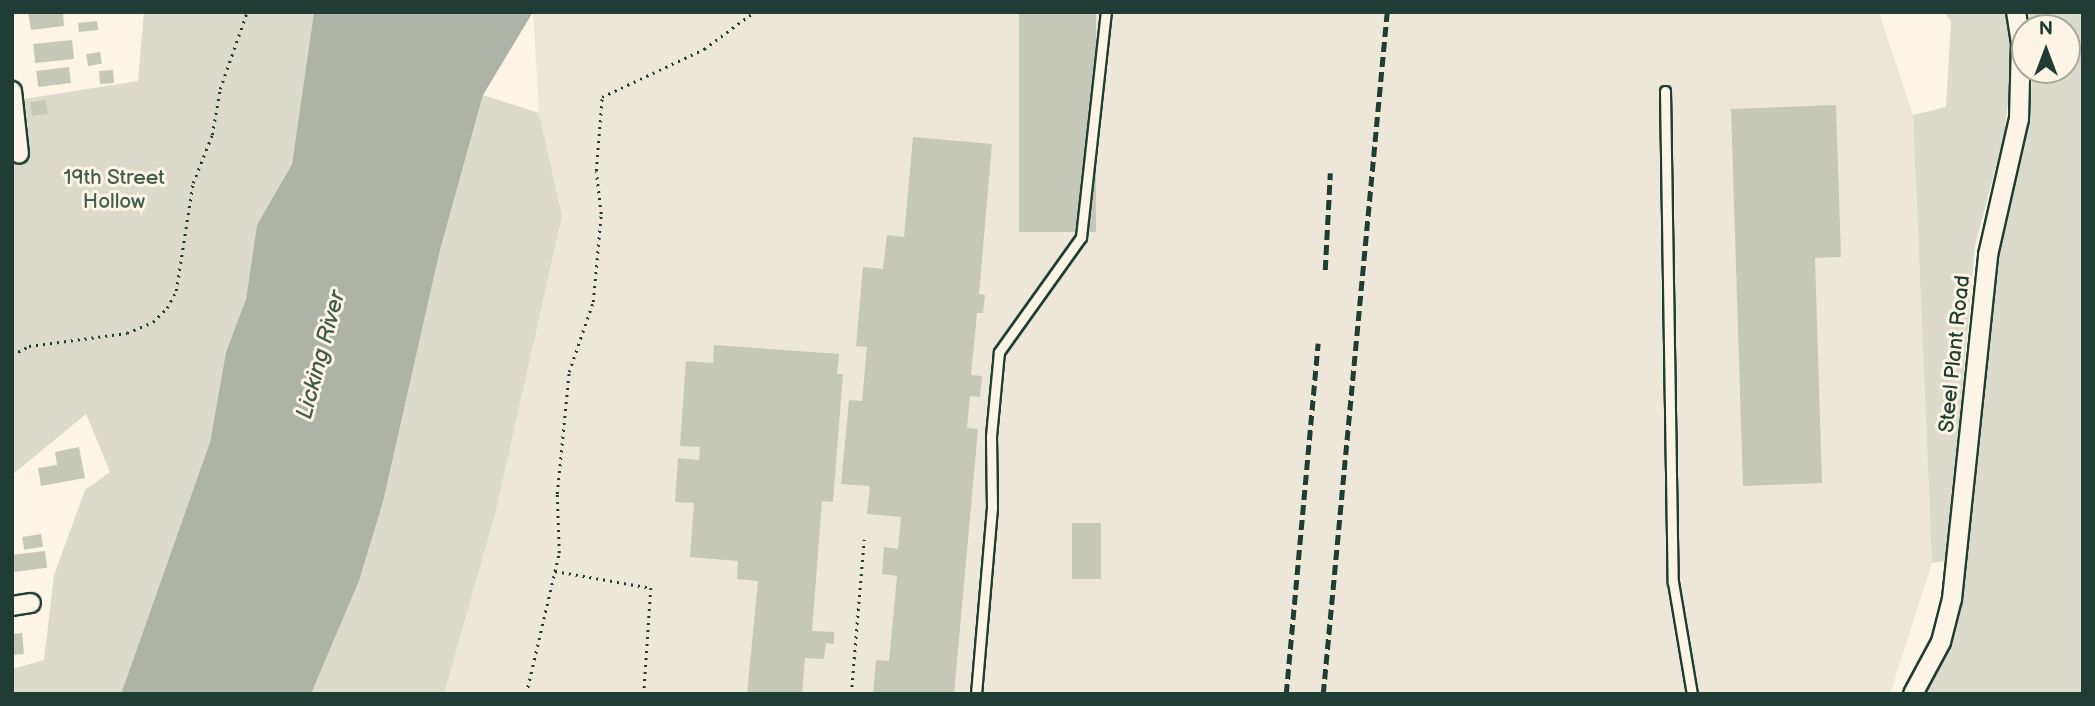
<!DOCTYPE html>
<html>
<head>
<meta charset="utf-8">
<style>
  body { margin:0 }
  #map { position:relative; width:2095px; height:706px; overflow:hidden; background:#fcf5e5; font-family:"Balsamiq Sans",sans-serif }
  div>[style] { position:absolute }
  [style*='--x'] { left:calc(var(--x)*1px); top:calc(var(--y)*1px); width:calc(var(--w)*1px); rotate:calc(var(--a)*1deg) }
  .built>* { inset:0; background:#ece7d8 }
  .green>* { inset:0; background:#dcdacc }
  .water>* { inset:0; background:#aeb3a7 }
  .building>* { inset:0; background:#c5c7b9; transform-origin:0 0 }
  .path>* { height:2.5px; margin-top:-1.25px; transform-origin:0; background:repeating-linear-gradient(90deg,#1f3d34 0 2px,transparent 0 7px) }
  .roads { filter:drop-shadow(2px 0 #1f3d34) drop-shadow(-2px 0 #1f3d34) drop-shadow(0 2px #1f3d34) drop-shadow(0 -2px #1f3d34) }
  .service>* { height:9px; margin:-4.5px; padding:0 4.5px; transform-origin:4.5px; border-radius:4.5px; background:#fcf5e5 }
  .minor>* { height:18px; margin:-9px; padding:0 9px; transform-origin:9px; border-radius:9px; background:#fcf5e5 }
  .rail>* { height:4.5px; margin-top:-2.25px; transform-origin:0; background:repeating-linear-gradient(90deg,#1f3d34 0 10px,transparent 0 15px) }
  span { translate:-50% -50%; white-space:nowrap; text-align:center; line-height:1.15; -webkit-text-stroke:6px #fcf5e5; paint-order:stroke }
  .park-label { font-size:21px; color:#455c52 }
  .street-label { font-size:21px; color:#1f3d34 }
  .water-label { font-size:23px; color:#435a51; font-style:italic }
  .frame { position:absolute; inset:0; border:14px solid #1f3d34; pointer-events:none }
  .north { position:absolute; left:2011px; top:14px; width:70px; height:70px; box-sizing:border-box; background:#fcf5e5; border:2px solid #a4ab9e; border-radius:50%; rotate:0deg; font-size:19px; font-weight:700; line-height:28px; text-align:center; color:#1f3d34 }
  .north::after { content:''; display:block; margin:auto; width:24px; height:32px; background:#1f3d34; clip-path:polygon(50% 0,100% 100%,50% 72%,0 100%) }
</style>
</head>
<body>
<div id="map">
  <div class="built">
    <i style="clip-path:polygon(533px 12px,1879px 12px,1913px 115px,1932px 563px,1890px 694px,444px 694px,496px 511px,562px 216px,539px 113px)"></i>
  </div>
  <div class="green">
    <i style="clip-path:polygon(144px 12px,314px 12px,292px 164px,257px 225px,246px 299px,226px 352px,210px 442px,121px 694px,12px 694px,12px 669px,44px 660px,54px 575px,85px 490px,110px 472px,86px 414px,12px 475px,12px 122px,28px 126px,24px 99px,138px 81px)"></i>
    <i style="clip-path:polygon(1944px 12px,2009px 12px,2016px 35px,2004px 136px,1975px 246px,1947px 561px,1932px 563px,1913px 115px,1946px 107px,1951px 21px)"></i>
    <i style="clip-path:polygon(2029px 12px,2083px 12px,2083px 694px,1923px 694px,1957px 614px,2001px 223px,2031px 104px,2032px 70px,2067px 70px,2067px 28px,2031px 28px)"></i>
    <i style="clip-path:polygon(483px 95px,539px 113px,562px 216px,496px 511px,444px 694px,311px 694px,359px 581px,383px 502px,440px 250px)"></i>
  </div>
  <div class="water">
    <i style="clip-path:polygon(314px 12px,533px 12px,483px 95px,440px 250px,383px 502px,359px 581px,311px 694px,121px 694px,210px 442px,226px 352px,246px 299px,257px 225px,292px 164px)"></i>
  </div>
  <div class="building">
    <i style="clip-path:polygon(28px 12px,63px 12px,64px 26px,31px 30px)"></i>
    <i style="left:1019px;top:12px;width:77px;height:220px"></i>
    <i style="left:97px;top:21px;width:9px;height:19px;rotate:84deg"></i>
    <i style="left:72px;top:40px;width:19px;height:39px;rotate:84deg"></i>
    <i style="left:100px;top:52px;width:12px;height:14px;rotate:81deg"></i>
    <i style="left:69px;top:67px;width:16px;height:33px;rotate:83deg"></i>
    <i style="left:113px;top:70px;width:13px;height:14px;rotate:86deg"></i>
    <i style="left:46px;top:100px;width:14px;height:16px;rotate:82deg"></i>
    <i style="clip-path:polygon(1836px 105px,1841px 257px,1815px 258px,1822px 483px,1743px 486px,1731px 109px)"></i>
    <i style="clip-path:polygon(913px 137px,992px 144px,979px 294px,985px 295px,983px 313px,977px 313px,971px 375px,982px 376px,980px 397px,970px 396px,967px 428px,978px 429px,954px 694px,873px 694px,876px 660px,889px 661px,897px 576px,882px 574px,884px 547px,898px 549px,901px 517px,867px 514px,870px 486px,841px 484px,849px 400px,862px 401px,867px 347px,856px 346px,863px 267px,883px 269px,887px 235px,904px 237px)"></i>
    <i style="clip-path:polygon(714px 345px,839px 354px,837px 374px,843px 374px,833px 502px,822px 501px,812px 631px,834px 632px,834px 644px,826px 643px,824px 659px,805px 658px,802px 694px,747px 694px,758px 581px,737px 579px,738px 561px,690px 557px,694px 503px,675px 502px,678px 458px,699px 460px,700px 447px,680px 446px,686px 361px,713px 363px)"></i>
    <i style="clip-path:polygon(79px 447px,85px 478px,41px 486px,38px 468px,57px 465px,55px 452px)"></i>
    <i style="left:1072px;top:523px;width:29px;height:56px"></i>
    <i style="left:41px;top:534px;width:13px;height:19px;rotate:81deg"></i>
    <i style="left:45px;top:551px;width:17px;height:33px;rotate:83deg"></i>
    <i style="clip-path:polygon(22px 633px,24px 654px,12px 655px,12px 634px)"></i>
  </div>
  <div class="path">
    <i style="--x:12;--y:355;--w:19;--a:-28"></i>
    <i style="--x:29;--y:346;--w:99;--a:-7.6"></i>
    <i style="--x:127;--y:333;--w:28;--a:-23"></i>
    <i style="--x:153;--y:322;--w:20;--a:-45"></i>
    <i style="--x:167;--y:308;--w:19;--a:-62"></i>
    <i style="--x:176;--y:291;--w:109;--a:-81.1"></i>
    <i style="--x:193;--y:183;--w:52;--a:-68.4"></i>
    <i style="--x:212;--y:135;--w:47;--a:-80.1"></i>
    <i style="--x:220;--y:89;--w:82;--a:-70.7"></i>
    <i style="--x:555;--y:571;--w:97;--a:10"></i>
    <i style="--x:651;--y:588;--w:106;--a:93.8"></i>
    <i style="--x:526;--y:694;--w:145;--a:-76.8"></i>
    <i style="--x:559;--y:553;--w:59;--a:-91.9"></i>
    <i style="--x:557;--y:494;--w:123;--a:-84.4"></i>
    <i style="--x:569;--y:372;--w:74;--a:-71.1"></i>
    <i style="--x:593;--y:302;--w:88;--a:-84.8"></i>
    <i style="--x:601;--y:214;--w:43;--a:-96.6"></i>
    <i style="--x:596;--y:171;--w:74;--a:-85.4"></i>
    <i style="--x:602;--y:97;--w:113;--a:-25.2"></i>
    <i style="--x:704;--y:49;--w:62;--a:-36.5"></i>
    <i style="--x:851;--y:694;--w:155;--a:-85.2"></i>
  </div>
  <div class="roads">
    <div class="service">
      <i style="--x:1665;--y:91;--w:491;--a:89.1"></i>
      <i style="--x:1673;--y:582;--w:114;--a:80.4"></i>
      <i style="--x:976;--y:694;--w:187;--a:-85.1"></i>
      <i style="--x:992;--y:508;--w:72;--a:-90.8"></i>
      <i style="--x:991;--y:436;--w:84;--a:-84.6"></i>
      <i style="--x:999;--y:352;--w:141;--a:-54.5"></i>
      <i style="--x:1081;--y:237;--w:226;--a:-83.7"></i>
    </div>
    <div class="minor">
      <i style="--x:12;--y:91;--w:63;--a:83.7"></i>
      <i style="--x:12;--y:606;--w:19;--a:-9"></i>
      <i style="--x:1913;--y:694;--w:59;--a:-61.7"></i>
      <i style="--x:1941;--y:642;--w:44;--a:-75.7"></i>
      <i style="--x:1952;--y:599;--w:346;--a:-84"></i>
      <i style="--x:1988;--y:255;--w:139;--a:-77.2"></i>
      <i style="--x:2019;--y:119;--w:76;--a:-88.5"></i>
      <i style="--x:2021;--y:43;--w:31;--a:-99"></i>
    </div>
  </div>
  <div class="rail">
    <i style="--x:1325;--y:270;--w:97;--a:-87"></i>
    <i style="--x:1286;--y:694;--w:352;--a:-84.8"></i>
    <i style="--x:1323;--y:694;--w:685;--a:-84.64"></i>
  </div>
  <div class="park-label">
    <span style="left:114px;top:190px">19th Street<br>Hollow</span>
  </div>
  <div class="street-label">
    <span style="left:1955px;top:354px;rotate:-84deg">Steel Plant Road</span>
  </div>
  <div class="water-label">
    <span style="left:321px;top:355px;rotate:-75deg">Licking River</span>
  </div>
  <div class="frame"></div>
  <div class="north">N</div>
</div>
</body>
</html>
